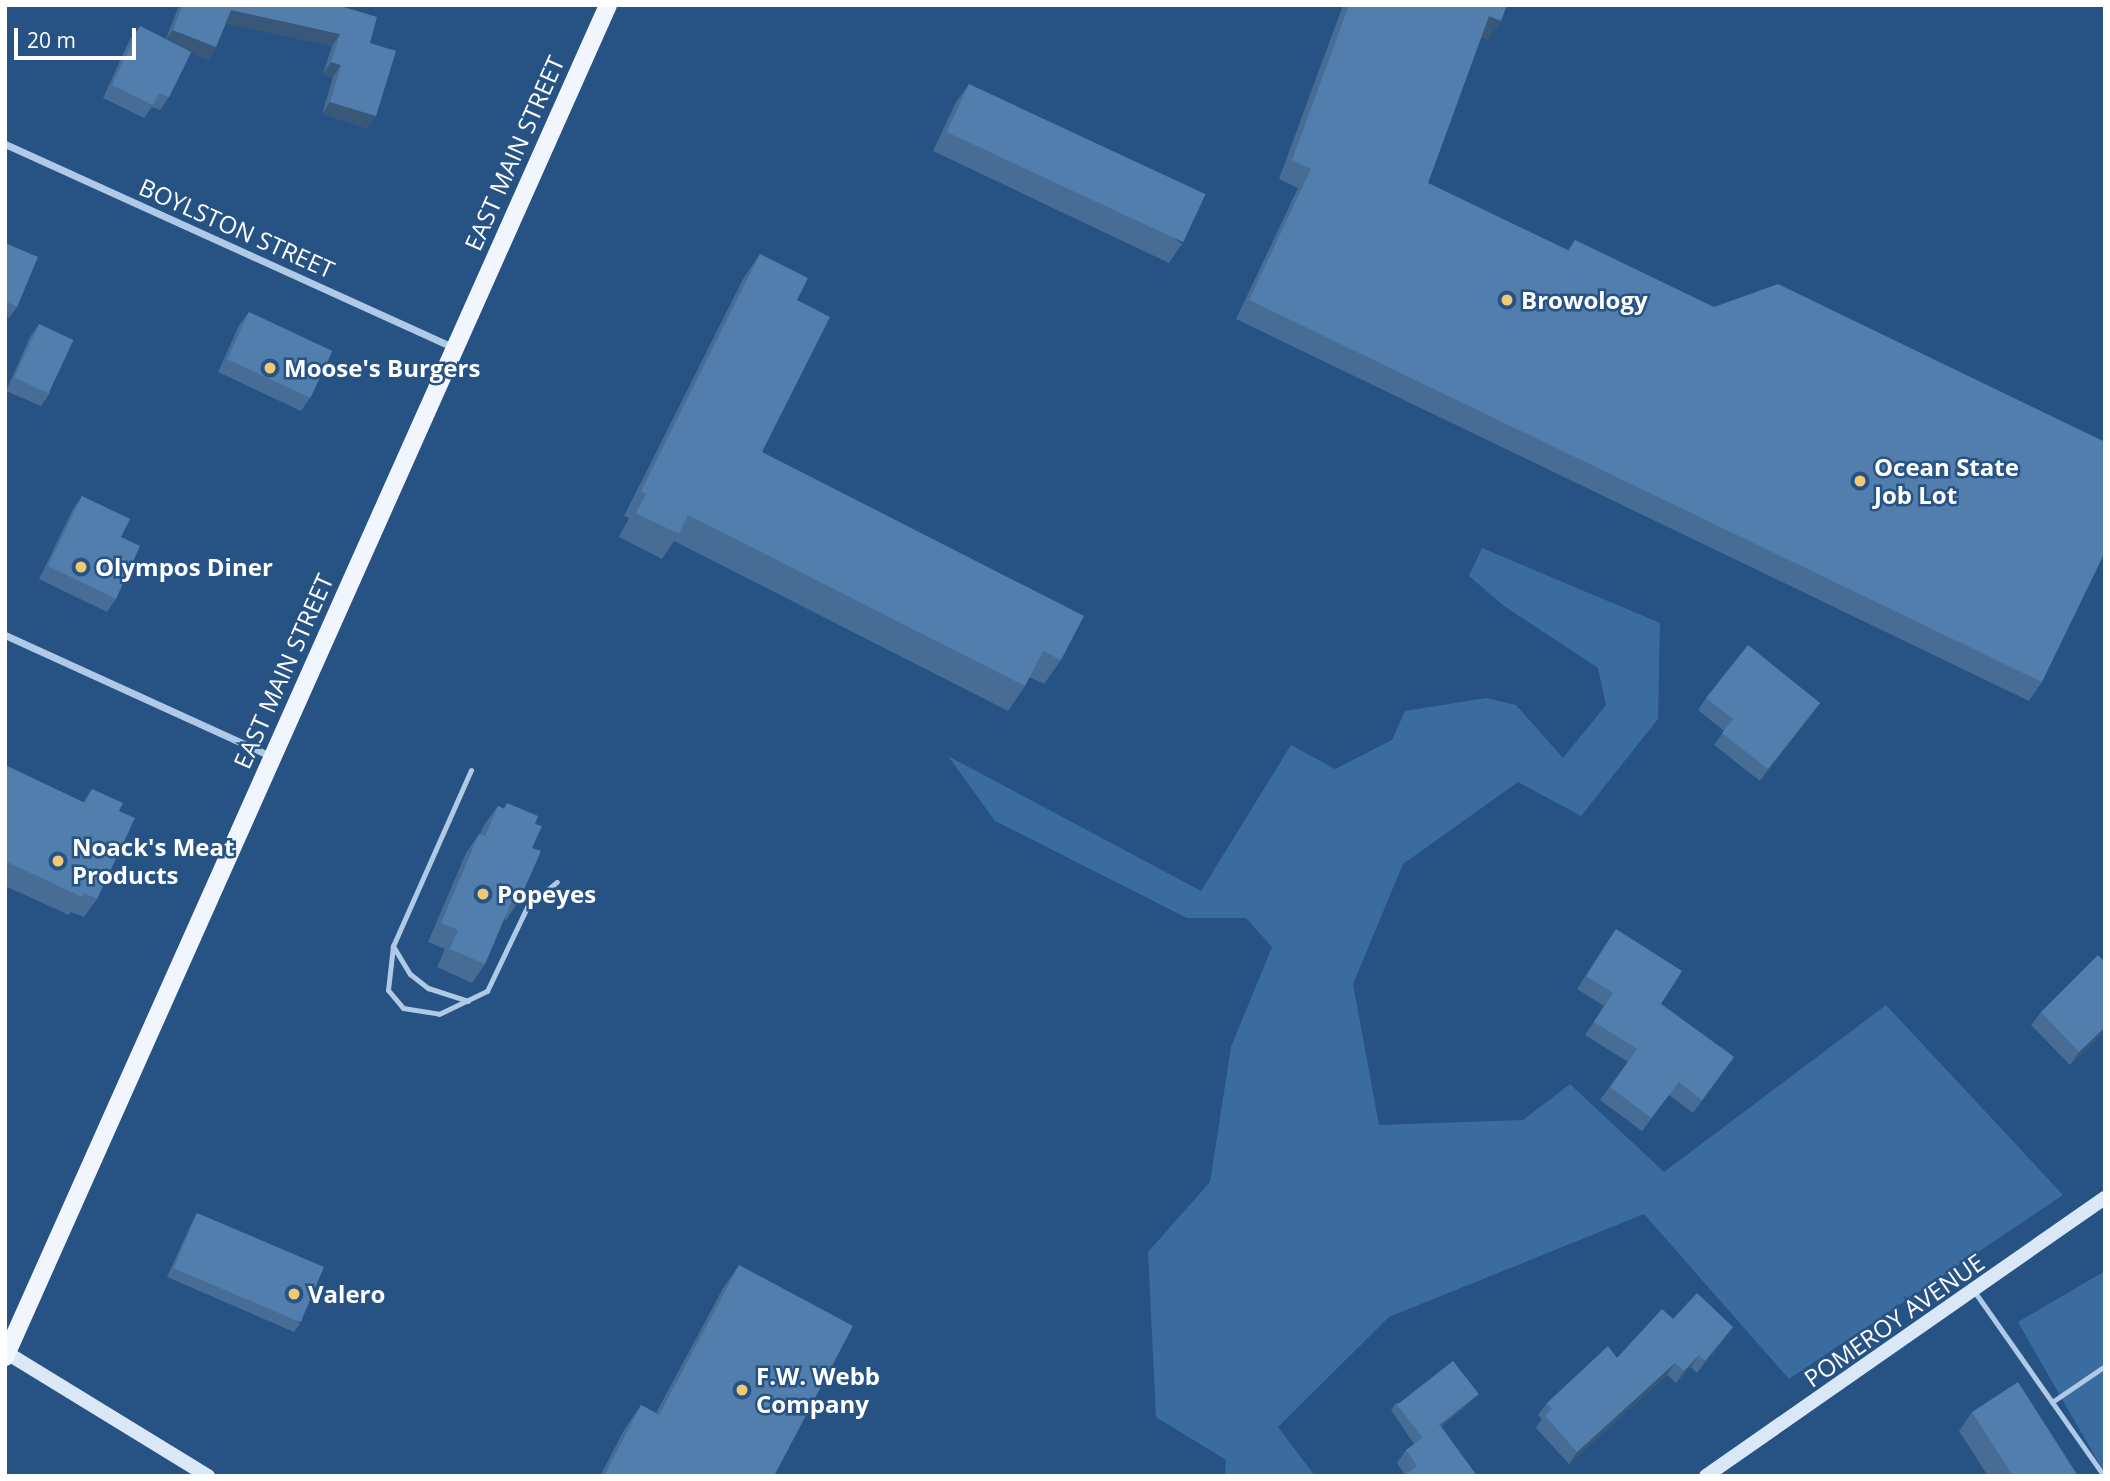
<!DOCTYPE html>
<html>
<head>
<meta charset="utf-8">
<style>
  body { margin:0 }
  #map { position:relative; width:2110px; height:1481px; overflow:hidden; background:#265284; font-family:"Open Sans",sans-serif }
  div>[style] { position:absolute }
  [style*='--x'] { left:calc(var(--x)*1px); top:calc(var(--y)*1px); width:calc(var(--w)*1px); rotate:calc(var(--a)*1deg) }
  .green>* { inset:0; background:#3a6ca0 }
  .service>* { height:5px; margin:-2.5px; padding:0 2.5px; transform-origin:2.5px; border-radius:2.5px; background:#afcae7 }
  .minor>* { height:7px; margin:-3.5px; padding:0 3.5px; transform-origin:3.5px; border-radius:3.5px; background:#afcae7 }
  .secondary>* { height:14px; margin:-7px; padding:0 7px; transform-origin:7px; border-radius:7px; background:#d9e7f7 }
  .primary>* { height:18px; margin:-9px; padding:0 9px; transform-origin:9px; border-radius:9px; background:#f1f6fe }
  .wall>* { inset:0; background:#476c95 }
  .shaded-wall>* { inset:0; background:#395879 }
  .building>* { inset:0; background:#527ead; transform-origin:0 0 }
  .dots>* { width:19px; height:19px; translate:-50% -50%; box-sizing:border-box; border:4px solid #265284; border-radius:50% }
  span { translate:-50% -50%; white-space:nowrap; text-align:center; line-height:1.15; -webkit-text-stroke:5px #265284; paint-order:stroke }
  .street-label { font-size:24px; color:#fff }
  .poi-label { font-size:24px; color:#fff; font-weight:700 }
  .left { translate:0 -50%; text-align:left }
  .frame { position:absolute; inset:0; border:7px solid #fff; pointer-events:none }
  .scale { position:absolute; left:14px; top:28px; width:122px; height:32px; box-sizing:border-box; border:4px solid #fff; border-top:0; padding-left:9px; font-size:21px; line-height:24px; white-space:nowrap; color:#fff; -webkit-text-stroke:5px #265284; paint-order:stroke }
</style>
</head>
<body>
<div id="map">
  <div class="green">
    <i style="clip-path:polygon(1482px 548px,1660px 623px,1658px 719px,1581px 816px,1518px 782px,1403px 864px,1353px 984px,1379px 1125px,1523px 1120px,1570px 1084px,1664px 1172px,1886px 1005px,2063px 1195px,1789px 1379px,1644px 1214px,1389px 1317px,1278px 1427px,1315px 1476px,1225px 1476px,1226px 1460px,1156px 1417px,1148px 1252px,1210px 1182px,1231px 1047px,1272px 947px,1246px 918px,1187px 918px,995px 821px,948px 756px,1201px 891px,1291px 745px,1335px 769px,1392px 740px,1405px 711px,1486px 698px,1516px 705px,1563px 758px,1606px 705px,1598px 668px,1504px 606px,1469px 576px)"></i>
    <i style="clip-path:polygon(2105px 1271px,2105px 1474px,2018px 1322px)"></i>
  </div>
  <div class="service">
    <i style="--x:471;--y:770;--w:193;--a:113.9"></i>
    <i style="--x:393;--y:946;--w:44;--a:96.5"></i>
    <i style="--x:388;--y:990;--w:23;--a:50"></i>
    <i style="--x:403;--y:1008;--w:36;--a:9"></i>
    <i style="--x:439;--y:1014;--w:53;--a:-25.6"></i>
    <i style="--x:487;--y:991;--w:93;--a:-64.5"></i>
    <i style="--x:527;--y:907;--w:39;--a:-40"></i>
    <i style="--x:393;--y:946;--w:33;--a:59"></i>
    <i style="--x:410;--y:974;--w:23;--a:38"></i>
    <i style="--x:428;--y:988;--w:42;--a:18"></i>
    <i style="--x:1974;--y:1291;--w:226;--a:54.9"></i>
    <i style="--x:2052;--y:1402;--w:64;--a:-34.2"></i>
  </div>
  <div class="minor">
    <i style="--x:5;--y:144;--w:492;--a:24.4"></i>
    <i style="--x:5;--y:635;--w:292;--a:24.5"></i>
  </div>
  <div class="secondary">
    <i style="--x:7;--y:1353;--w:236;--a:31.5"></i>
    <i style="--x:1706;--y:1476;--w:486;--a:-34.9"></i>
  </div>
  <div class="primary">
    <i style="--x:5;--y:1357;--w:1480;--a:-65.96"></i>
  </div>
  <div class="wall">
    <i style="clip-path:polygon(179px 5px,337px 5px,370px 43px,376px 116px,367px 128px,322px 114px,333px 77px,323px 74px,332px 46px,226px 23px,216px 47px,208px 60px,191px 53px,169px 97px,160px 110px,152px 107px,144px 118px,103px 98px,130px 39px,140px 26px,166px 39px)"></i>
    <i style="clip-path:polygon(1343px 5px,1507px 5px,1488px 40px,1481px 37px,1428px 183px,1568px 250px,1575px 240px,2042px 682px,2029px 701px,1236px 319px,1298px 188px,1279px 179px)"></i>
    <i style="clip-path:polygon(969px 84px,1182px 244px,1169px 263px,933px 151px,956px 102px)"></i>
    <i style="clip-path:polygon(5px 243px,17px 307px,9px 318px,5px 316px)"></i>
    <i style="clip-path:polygon(760px 254px,797px 300px,762px 452px,1061px 660px,1044px 684px,1029px 677px,1025px 686px,1008px 711px,674px 541px,662px 559px,619px 537px,629px 518px,624px 516px,743px 279px)"></i>
    <i style="clip-path:polygon(249px 312px,310px 398px,301px 411px,218px 372px,239px 325px)"></i>
    <i style="clip-path:polygon(39px 324px,50px 393px,41px 406px,6px 391px,30px 337px)"></i>
    <i style="clip-path:polygon(82px 496px,121px 537px,116px 599px,107px 612px,39px 579px,73px 509px)"></i>
    <i style="clip-path:polygon(1706px 698px,1820px 703px,1760px 781px,1714px 745px,1724px 731px,1698px 710px)"></i>
    <i style="clip-path:polygon(5px 765px,83px 802px,92px 789px,119px 811px,97px 899px,84px 917px,71px 912px,69px 915px,5px 886px)"></i>
    <i style="clip-path:polygon(507px 803px,535px 824px,532px 848px,519px 901px,506px 920px,504px 919px,485px 964px,472px 983px,437px 967px,445px 949px,428px 942px,466px 853px,479px 834px,480px 834px,484px 825px,498px 806px,503px 809px)"></i>
    <i style="clip-path:polygon(1616px 929px,1661px 1004px,1734px 1057px,1693px 1113px,1669px 1095px,1642px 1131px,1600px 1100px,1628px 1062px,1585px 1035px,1604px 1006px,1577px 989px)"></i>
    <i style="clip-path:polygon(2041px 1012px,2105px 1031px,2070px 1065px,2031px 1025px)"></i>
    <i style="clip-path:polygon(197px 1213px,300px 1324px,294px 1332px,167px 1277px,192px 1222px)"></i>
    <i style="clip-path:polygon(739px 1265px,774px 1476px,600px 1476px,624px 1430px,641px 1405px,656px 1413px,722px 1290px)"></i>
    <i style="clip-path:polygon(1725px 1339px,1697px 1373px,1691px 1367px,1676px 1383px,1667px 1375px,1569px 1464px,1536px 1428px,1542px 1419px,1538px 1415px,1547px 1403px,1617px 1358px)"></i>
    <i style="clip-path:polygon(1474px 1400px,1441px 1427px,1477px 1476px,1405px 1475px,1397px 1463px,1406px 1450px,1414px 1444px,1391px 1410px,1396px 1403px)"></i>
    <i style="clip-path:polygon(1972px 1412px,2078px 1476px,1988px 1476px,1959px 1431px)"></i>
  </div>
  <div class="shaded-wall">
    <i style="clip-path:polygon(231px 10px,340px 34px,332px 46px,222px 23px)"></i>
    <i style="clip-path:polygon(1489px 16px,1501px 21px,1488px 40px,1475px 35px)"></i>
    <i style="clip-path:polygon(173px 30px,216px 47px,208px 60px,164px 42px)"></i>
    <i style="clip-path:polygon(331px 62px,341px 65px,333px 77px,323px 74px)"></i>
    <i style="clip-path:polygon(330px 102px,376px 116px,367px 128px,322px 114px)"></i>
    <i style="clip-path:polygon(1820px 703px,1812px 715px,1760px 781px,1768px 769px)"></i>
    <i style="clip-path:polygon(2105px 1027px,2105px 1031px,2070px 1065px,2079px 1052px)"></i>
    <i style="clip-path:polygon(1733px 1327px,1725px 1339px,1697px 1373px,1705px 1361px)"></i>
    <i style="clip-path:polygon(1699px 1355px,1691px 1367px,1676px 1383px,1684px 1371px)"></i>
    <i style="clip-path:polygon(1675px 1363px,1667px 1375px,1569px 1464px,1577px 1452px)"></i>
    <i style="clip-path:polygon(1479px 1394px,1474px 1400px,1416px 1447px,1421px 1441px)"></i>
  </div>
  <div class="building">
    <i style="clip-path:polygon(183px 5px,337px 5px,377px 17px,370px 43px,396px 51px,376px 116px,330px 102px,341px 65px,331px 62px,340px 34px,231px 10px,216px 47px,173px 30px)"></i>
    <i style="clip-path:polygon(1349px 5px,1507px 5px,1501px 21px,1489px 16px,1428px 183px,1569px 251px,1575px 240px,1714px 307px,1778px 284px,2105px 442px,2105px 552px,2042px 682px,1249px 300px,1311px 169px,1292px 160px)"></i>
    <i style="clip-path:polygon(140px 26px,191px 52px,169px 97px,159px 93px,153px 105px,112px 85px)"></i>
    <i style="left:969px;top:84px;width:261px;height:53px;rotate:25deg"></i>
    <i style="clip-path:polygon(5px 243px,38px 257px,17px 307px,5px 301px)"></i>
    <i style="clip-path:polygon(760px 254px,808px 278px,797px 300px,830px 317px,762px 452px,1084px 616px,1061px 660px,1043px 651px,1025px 686px,688px 515px,679px 534px,636px 513px,646px 494px,641px 491px)"></i>
    <i style="left:249px;top:312px;width:92px;height:52px;rotate:25deg"></i>
    <i style="left:39px;top:324px;width:38px;height:59px;rotate:25deg"></i>
    <i style="clip-path:polygon(82px 496px,130px 519px,121px 537px,140px 546px,116px 599px,48px 566px)"></i>
    <i style="clip-path:polygon(1748px 645px,1820px 703px,1768px 769px,1722px 733px,1733px 719px,1706px 698px)"></i>
    <i style="clip-path:polygon(5px 765px,85px 803px,92px 789px,123px 803px,119px 811px,135px 818px,97px 899px,84px 893px,82px 897px,5px 861px)"></i>
    <i style="clip-path:polygon(507px 803px,538px 816px,535px 824px,542px 826px,532px 848px,541px 851px,519px 901px,513px 898px,485px 964px,450px 949px,458px 930px,441px 923px,479px 834px,485px 836px,498px 806px,505px 809px)"></i>
    <i style="clip-path:polygon(1616px 929px,1682px 971px,1661px 1004px,1734px 1057px,1702px 1100px,1679px 1082px,1651px 1118px,1610px 1087px,1637px 1049px,1594px 1022px,1613px 993px,1586px 976px)"></i>
    <i style="clip-path:polygon(2098px 955px,2105px 962px,2105px 1027px,2079px 1052px,2041px 1012px)"></i>
    <i style="left:197px;top:1213px;width:138px;height:60px;rotate:23deg"></i>
    <i style="clip-path:polygon(739px 1265px,853px 1326px,774px 1476px,604px 1476px,641px 1405px,659px 1415px)"></i>
    <i style="clip-path:polygon(1697px 1293px,1733px 1327px,1705px 1361px,1699px 1355px,1684px 1371px,1675px 1363px,1577px 1452px,1545px 1416px,1552px 1409px,1547px 1403px,1608px 1346px,1617px 1358px,1662px 1309px,1673px 1319px)"></i>
    <i style="left:1453px;top:1361px;width:42px;height:71px;rotate:52deg"></i>
    <i style="clip-path:polygon(2018px 1382px,2078px 1476px,2013px 1476px,1972px 1412px)"></i>
    <i style="clip-path:polygon(1440px 1425px,1477px 1476px,1404px 1476px,1417px 1466px,1406px 1450px)"></i>
  </div>
  <div class="dots">
    <i style="left:1507px;top:300px;background:#f1c874"></i>
    <i style="left:270px;top:368px;background:#f1c874"></i>
    <i style="left:1860px;top:481px;background:#f1c874"></i>
    <i style="left:81px;top:567px;background:#f1c874"></i>
    <i style="left:58px;top:861px;background:#f1c874"></i>
    <i style="left:483px;top:894px;background:#f1c874"></i>
    <i style="left:294px;top:1294px;background:#f1c874"></i>
    <i style="left:742px;top:1390px;background:#f1c874"></i>
  </div>
  <div class="street-label">
    <span style="left:514px;top:153px;rotate:-66deg">EAST MAIN STREET</span>
    <span style="left:237px;top:228px;rotate:24deg">BOYLSTON STREET</span>
    <span style="left:283px;top:671px;rotate:-66deg">EAST MAIN STREET</span>
    <span style="left:1894px;top:1320px;rotate:-35deg">POMEROY AVENUE</span>
  </div>
  <div class="poi-label">
    <span class="left" style="left:1521px;top:300px">Browology</span>
    <span class="left" style="left:284px;top:368px">Moose's Burgers</span>
    <span class="left" style="left:1874px;top:481px">Ocean State<br>Job Lot</span>
    <span class="left" style="left:95px;top:567px">Olympos Diner</span>
    <span class="left" style="left:72px;top:861px">Noack's Meat<br>Products</span>
    <span class="left" style="left:497px;top:894px">Popeyes</span>
    <span class="left" style="left:308px;top:1294px">Valero</span>
    <span class="left" style="left:756px;top:1390px">F.W. Webb<br>Company</span>
  </div>
  <div class="frame"></div>
  <div class="scale">20 m</div>
</div>
</body>
</html>
